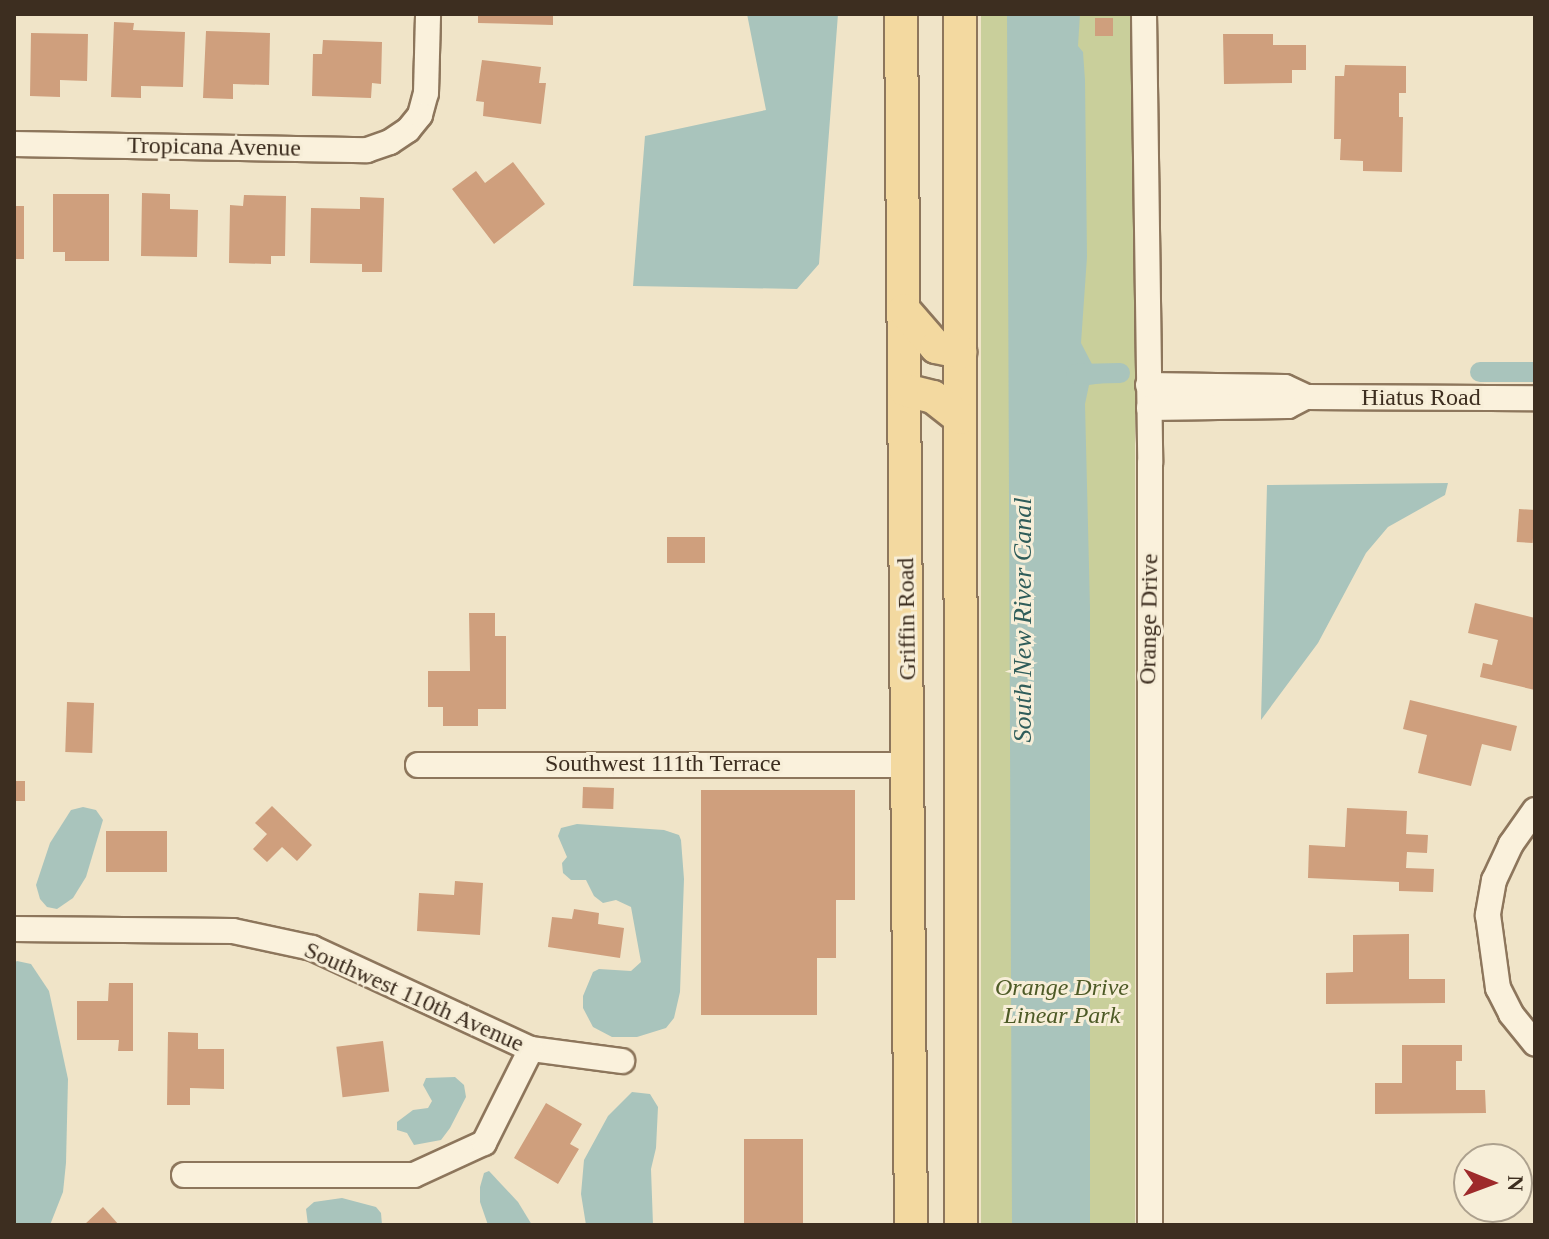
<!DOCTYPE html>
<html>
<head>
<meta charset="utf-8">
<style>
  body { margin:0 }
  #map { position:relative; width:1549px; height:1239px; overflow:hidden; background:#f0e4c8; font-family:Georgia,serif }
  div>[style] { position:absolute }
  [style*='--x'] { left:calc(var(--x)*1px); top:calc(var(--y)*1px); width:calc(var(--w)*1px); rotate:calc(var(--a)*1deg) }
  .green>* { inset:0; background:#c9cf9b; transform-origin:0 0 }
  .water>* { inset:0; background:#a9c4bc }
  .canal>* { height:20px; margin:-10px; padding:0 10px; transform-origin:10px; border-radius:10px; background:#a9c4bc }
  .building>* { inset:0; background:#cf9f7d; transform-origin:0 0 }
  .roads { filter:drop-shadow(2px 0 #8d765c) drop-shadow(-2px 0 #8d765c) drop-shadow(0 2px #8d765c) drop-shadow(0 -2px #8d765c) }
  .minor>* { height:24px; margin:-12px; padding:0 12px; transform-origin:12px; border-radius:12px; background:#faf1dc }
  .major>* { height:32px; margin:-16px; padding:0 16px; transform-origin:16px; border-radius:16px; background:#f3d9a0 }
  span { translate:-50% -50%; white-space:nowrap; text-align:center; line-height:1.15; -webkit-text-stroke:6px #f7eed8; paint-order:stroke }
  .street-label { font-size:24px; color:#3d2e20 }
  .park-label { font-size:24px; color:#4d5a26; font-style:italic }
  .water-label { font-size:26px; color:#2f5d5a; font-style:italic }
  .frame { position:absolute; inset:0; border:16px solid #3d2e20; pointer-events:none }
  .north { position:absolute; left:1453px; top:1143px; width:80px; height:80px; box-sizing:border-box; background:#f7eed8; border:2px solid #ada18e; border-radius:50%; rotate:91deg; font-size:22px; font-weight:700; line-height:32px; text-align:center; color:#3d2e20 }
  .north::after { content:''; display:block; margin:auto; width:28px; height:36px; background:#9e2a2b; clip-path:polygon(50% 0,100% 100%,50% 72%,0 100%) }
</style>
</head>
<body>
<div id="map">
  <div class="green">
    <i style="left:981px;top:14px;width:154px;height:1211px"></i>
  </div>
  <div class="water">
    <i style="clip-path:polygon(747px 14px,838px 14px,819px 264px,797px 289px,633px 286px,645px 136px,766px 110px)"></i>
    <i style="clip-path:polygon(1007px 14px,1080px 14px,1078px 46px,1083px 52px,1085px 80px,1087px 257px,1081px 343px,1093px 366px,1103px 365px,1103px 383px,1089px 385px,1085px 404px,1090px 607px,1090px 1225px,1012px 1225px)"></i>
    <i style="clip-path:polygon(1448px 483px,1445px 495px,1388px 527px,1366px 553px,1318px 643px,1261px 720px,1267px 485px)"></i>
    <i style="clip-path:polygon(83px 807px,96px 810px,103px 820px,86px 877px,73px 898px,57px 909px,47px 907px,40px 899px,36px 885px,50px 843px,71px 810px)"></i>
    <i style="clip-path:polygon(577px 824px,664px 830px,679px 835px,681px 840px,684px 879px,680px 992px,674px 1018px,666px 1028px,637px 1037px,612px 1037px,593px 1027px,583px 1008px,583px 996px,593px 972px,599px 969px,631px 971px,641px 962px,631px 907px,616px 900px,603px 903px,594px 896px,586px 880px,571px 880px,563px 873px,562px 863px,567px 857px,558px 836px,561px 828px)"></i>
    <i style="clip-path:polygon(17px 961px,31px 964px,49px 991px,68px 1079px,66px 1163px,63px 1192px,50px 1225px,14px 1225px,14px 963px)"></i>
    <i style="clip-path:polygon(455px 1077px,464px 1085px,466px 1097px,450px 1128px,441px 1140px,414px 1145px,407px 1133px,397px 1130px,397px 1122px,413px 1110px,428px 1108px,432px 1101px,423px 1085px,426px 1078px)"></i>
    <i style="clip-path:polygon(632px 1092px,650px 1094px,658px 1107px,656px 1148px,651px 1169px,653px 1225px,586px 1225px,581px 1194px,584px 1160px,608px 1116px)"></i>
    <i style="clip-path:polygon(489px 1171px,518px 1202px,532px 1225px,488px 1225px,480px 1202px,480px 1187px,484px 1173px)"></i>
    <i style="clip-path:polygon(342px 1198px,376px 1207px,381px 1213px,382px 1225px,308px 1225px,306px 1209px,314px 1202px)"></i>
  </div>
  <div class="canal">
    <i style="--x:1480;--y:372;--w:55;--a:0"></i>
    <i style="--x:1076;--y:374;--w:44;--a:-1.3"></i>
  </div>
  <div class="building">
    <i style="clip-path:polygon(478px 14px,553px 14px,553px 25px,478px 23px)"></i>
    <i style="left:1095px;top:18px;width:18px;height:18px"></i>
    <i style="clip-path:polygon(114px 22px,134px 23px,133px 30px,185px 32px,183px 87px,141px 86px,141px 98px,111px 97px)"></i>
    <i style="clip-path:polygon(206px 31px,270px 33px,269px 85px,233px 84px,233px 99px,203px 98px)"></i>
    <i style="clip-path:polygon(31px 33px,88px 34px,87px 81px,60px 80px,60px 97px,30px 96px)"></i>
    <i style="clip-path:polygon(1223px 34px,1273px 34px,1273px 45px,1306px 45px,1306px 70px,1292px 70px,1292px 83px,1224px 84px)"></i>
    <i style="clip-path:polygon(323px 40px,382px 42px,381px 84px,372px 83px,371px 98px,312px 96px,313px 54px,322px 54px)"></i>
    <i style="clip-path:polygon(482px 60px,541px 67px,539px 83px,546px 83px,541px 124px,483px 116px,484px 102px,476px 101px)"></i>
    <i style="clip-path:polygon(1345px 65px,1406px 66px,1406px 93px,1399px 93px,1399px 117px,1403px 117px,1402px 172px,1363px 171px,1363px 161px,1340px 160px,1341px 139px,1334px 139px,1335px 76px,1344px 76px)"></i>
    <i style="clip-path:polygon(513px 162px,545px 204px,494px 244px,452px 189px,476px 171px,485px 183px)"></i>
    <i style="clip-path:polygon(142px 193px,170px 194px,170px 209px,198px 210px,197px 257px,141px 256px)"></i>
    <i style="clip-path:polygon(53px 194px,109px 194px,109px 261px,65px 261px,65px 252px,53px 252px)"></i>
    <i style="clip-path:polygon(244px 195px,286px 196px,285px 256px,271px 256px,271px 264px,229px 263px,230px 205px,243px 206px)"></i>
    <i style="clip-path:polygon(360px 197px,384px 198px,382px 272px,362px 272px,362px 264px,310px 263px,311px 208px,360px 209px)"></i>
    <i style="left:14px;top:206px;width:10px;height:53px"></i>
    <i style="left:1519px;top:509px;width:16px;height:33px;rotate:4deg"></i>
    <i style="left:667px;top:537px;width:38px;height:26px"></i>
    <i style="clip-path:polygon(1475px 603px,1535px 618px,1535px 690px,1480px 677px,1483px 663px,1492px 665px,1498px 640px,1468px 633px)"></i>
    <i style="clip-path:polygon(469px 613px,495px 613px,495px 636px,506px 636px,506px 709px,478px 709px,478px 726px,443px 726px,443px 707px,428px 707px,428px 671px,470px 671px)"></i>
    <i style="clip-path:polygon(1410px 700px,1517px 726px,1511px 751px,1482px 744px,1471px 786px,1418px 773px,1427px 735px,1403px 729px)"></i>
    <i style="left:67px;top:702px;width:27px;height:50px;rotate:2deg"></i>
    <i style="left:14px;top:781px;width:11px;height:20px"></i>
    <i style="left:583px;top:787px;width:31px;height:21px;rotate:2deg"></i>
    <i style="clip-path:polygon(701px 790px,855px 790px,855px 900px,836px 900px,836px 958px,817px 958px,817px 1015px,701px 1015px)"></i>
    <i style="clip-path:polygon(272px 806px,312px 845px,297px 861px,282px 847px,267px 862px,253px 849px,267px 834px,255px 823px)"></i>
    <i style="clip-path:polygon(1347px 808px,1407px 811px,1406px 834px,1428px 835px,1427px 853px,1407px 852px,1406px 868px,1434px 869px,1433px 892px,1399px 891px,1399px 882px,1308px 878px,1309px 845px,1345px 847px)"></i>
    <i style="left:106px;top:831px;width:61px;height:41px"></i>
    <i style="clip-path:polygon(455px 881px,483px 883px,480px 935px,417px 931px,419px 893px,454px 895px)"></i>
    <i style="clip-path:polygon(574px 909px,599px 913px,598px 924px,624px 928px,620px 958px,548px 947px,552px 917px,572px 919px)"></i>
    <i style="clip-path:polygon(1409px 934px,1409px 979px,1445px 979px,1445px 1003px,1326px 1004px,1326px 973px,1353px 972px,1353px 935px)"></i>
    <i style="clip-path:polygon(109px 983px,133px 983px,133px 1051px,118px 1051px,119px 1040px,77px 1040px,77px 1001px,108px 1001px)"></i>
    <i style="clip-path:polygon(168px 1032px,198px 1033px,198px 1049px,224px 1049px,224px 1089px,190px 1088px,190px 1105px,167px 1105px)"></i>
    <i style="left:383px;top:1041px;width:51px;height:47px;rotate:83deg"></i>
    <i style="clip-path:polygon(1402px 1045px,1462px 1045px,1462px 1061px,1456px 1061px,1456px 1090px,1485px 1090px,1486px 1113px,1375px 1114px,1375px 1083px,1402px 1083px)"></i>
    <i style="clip-path:polygon(546px 1103px,582px 1124px,570px 1144px,579px 1149px,558px 1184px,514px 1158px)"></i>
    <i style="left:744px;top:1139px;width:59px;height:86px"></i>
    <i style="clip-path:polygon(103px 1207px,119px 1225px,84px 1225px)"></i>
  </div>
  <div class="roads">
    <div class="minor">
      <i style="--x:1144;--y:14;--w:449;--a:89.2"></i>
      <i style="--x:1150;--y:463;--w:762;--a:90"></i>
      <i style="--x:14;--y:144;--w:353;--a:1"></i>
      <i style="--x:367;--y:150;--w:24;--a:-19"></i>
      <i style="--x:390;--y:142;--w:22;--a:-34"></i>
      <i style="--x:408;--y:130;--w:19;--a:-51"></i>
      <i style="--x:420;--y:115;--w:23;--a:-75"></i>
      <i style="--x:426;--y:93;--w:79;--a:-88.5"></i>
      <i style="--x:1148;--y:385;--w:137;--a:0.8"></i>
      <i style="--x:1285;--y:387;--w:23;--a:25"></i>
      <i style="--x:1149;--y:408;--w:139;--a:-0.8"></i>
      <i style="--x:1288;--y:406;--w:20;--a:-27"></i>
      <i style="--x:1306;--y:397;--w:229;--a:0.3"></i>
      <i style="--x:418;--y:765;--w:491;--a:0"></i>
      <i style="--x:1535;--y:810;--w:42;--a:125.2"></i>
      <i style="--x:1511;--y:844;--w:40;--a:115"></i>
      <i style="--x:1494;--y:880;--w:36;--a:100"></i>
      <i style="--x:1488;--y:915;--w:74;--a:82.2"></i>
      <i style="--x:1498;--y:988;--w:29;--a:63"></i>
      <i style="--x:1511;--y:1014;--w:38;--a:51"></i>
      <i style="--x:14;--y:929;--w:219;--a:0.5"></i>
      <i style="--x:233;--y:931;--w:81;--a:12.1"></i>
      <i style="--x:312;--y:948;--w:241;--a:24.8"></i>
      <i style="--x:531;--y:1049;--w:92;--a:7.5"></i>
      <i style="--x:184;--y:1175;--w:230;--a:0"></i>
      <i style="--x:414;--y:1175;--w:77;--a:-24.6"></i>
      <i style="--x:484;--y:1143;--w:105;--a:-63.4"></i>
    </div>
    <div class="major">
      <i style="--x:901;--y:14;--w:1211;--a:89.53"></i>
      <i style="--x:960;--y:14;--w:1211;--a:89.95"></i>
      <i style="--x:904;--y:310;--w:49;--a:49.1"></i>
      <i style="--x:936;--y:347;--w:25;--a:12"></i>
      <i style="--x:905;--y:390;--w:29;--a:14"></i>
      <i style="--x:933;--y:397;--w:34;--a:38"></i>
    </div>
  </div>
  <div class="street-label">
    <span style="left:214px;top:147px;rotate:1deg">Tropicana Avenue</span>
    <span style="left:1421px;top:398px">Hiatus Road</span>
    <span style="left:907px;top:619px;rotate:-91deg">Griffin Road</span>
    <span style="left:1149px;top:619px;rotate:-89deg">Orange Drive</span>
    <span style="left:663px;top:764px">Southwest 111th Terrace</span>
    <span style="left:414px;top:997px;rotate:24deg">Southwest 110th Avenue</span>
  </div>
  <div class="park-label">
    <span style="left:1062px;top:1002px">Orange Drive<br>Linear Park</span>
  </div>
  <div class="water-label">
    <span style="left:1023px;top:620px;rotate:-90deg">South New River Canal</span>
  </div>
  <div class="frame"></div>
  <div class="north">N</div>
</div>
</body>
</html>
